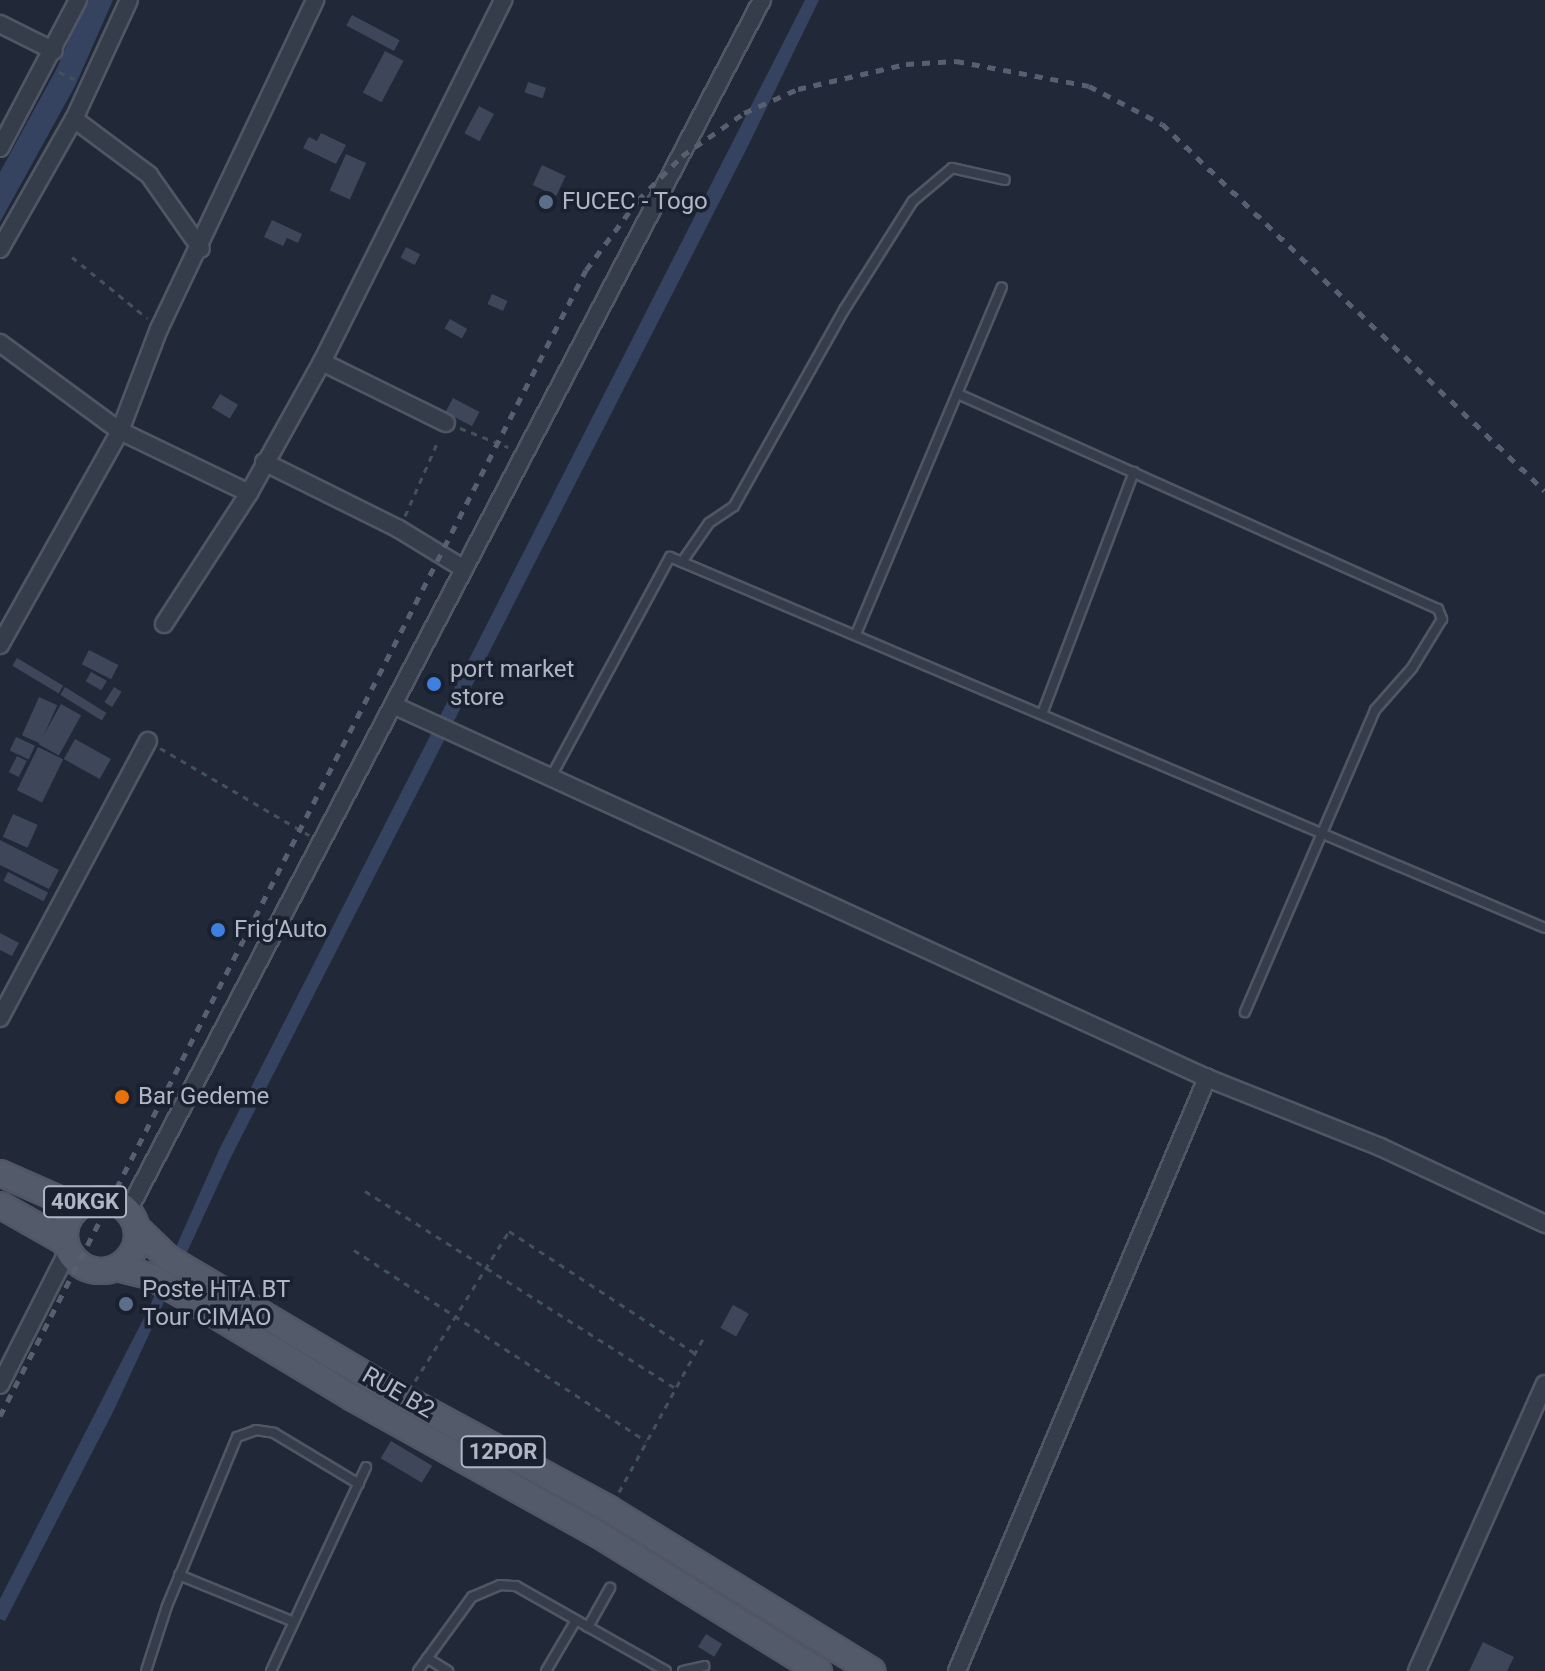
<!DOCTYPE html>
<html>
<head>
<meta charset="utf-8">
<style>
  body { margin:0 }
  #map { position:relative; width:1545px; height:1671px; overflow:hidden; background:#212939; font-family:Roboto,sans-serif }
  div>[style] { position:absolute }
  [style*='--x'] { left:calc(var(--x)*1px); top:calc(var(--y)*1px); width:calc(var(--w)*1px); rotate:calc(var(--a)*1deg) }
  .water>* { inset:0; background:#354361 }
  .building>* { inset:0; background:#3d4759; transform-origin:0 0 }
  .path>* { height:3px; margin-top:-1.5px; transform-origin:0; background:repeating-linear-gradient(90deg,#415358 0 6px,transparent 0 12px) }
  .roads { filter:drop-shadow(2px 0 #505664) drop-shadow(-2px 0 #505664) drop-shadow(0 2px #505664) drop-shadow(0 -2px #505664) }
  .lane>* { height:8px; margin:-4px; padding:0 4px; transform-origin:4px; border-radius:4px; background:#353c4a }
  .street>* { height:16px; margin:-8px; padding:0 8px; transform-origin:8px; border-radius:8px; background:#353c4a }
  .primary>* { height:24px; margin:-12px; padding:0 12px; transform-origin:12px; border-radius:12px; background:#535a6a }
  .primary>.ring { margin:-12px; padding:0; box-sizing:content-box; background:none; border:24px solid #535a6a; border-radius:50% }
  .rail>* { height:5px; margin-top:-2.5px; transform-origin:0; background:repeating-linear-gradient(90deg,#575f71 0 8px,transparent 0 16px) }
  .dots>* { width:22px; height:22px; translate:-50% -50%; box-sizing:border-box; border:4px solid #1a212e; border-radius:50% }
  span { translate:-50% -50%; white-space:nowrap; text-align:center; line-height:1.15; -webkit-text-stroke:7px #1a212e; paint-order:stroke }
  .shield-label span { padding:2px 6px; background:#1a212e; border:2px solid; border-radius:6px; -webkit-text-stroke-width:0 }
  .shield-label { font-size:22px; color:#b0b6c6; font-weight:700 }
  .poi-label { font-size:24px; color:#b0b6c6 }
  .left { translate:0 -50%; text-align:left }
  .street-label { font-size:24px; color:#b0b6c6 }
</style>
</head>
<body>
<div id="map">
  <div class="water">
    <i style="clip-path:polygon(86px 0,113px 0,75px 86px,0 222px,0 172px,57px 68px)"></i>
    <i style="clip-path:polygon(805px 0,819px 0,748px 146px,231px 1157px,114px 1410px,5px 1621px,0 1619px,0 1599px,149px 1308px,219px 1150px)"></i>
  </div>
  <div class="building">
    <i style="left:352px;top:15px;width:54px;height:12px;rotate:28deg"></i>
    <i style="left:385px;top:51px;width:21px;height:47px;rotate:28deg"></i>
    <i style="left:528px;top:82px;width:19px;height:11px;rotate:18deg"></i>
    <i style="left:479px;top:106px;width:17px;height:31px;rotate:28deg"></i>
    <i style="clip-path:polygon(321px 133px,346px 145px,336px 164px,303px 148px,309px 137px,317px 141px)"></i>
    <i style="left:346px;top:154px;width:22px;height:40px;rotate:24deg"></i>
    <i style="left:542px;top:165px;width:26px;height:22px;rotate:25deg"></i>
    <i style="clip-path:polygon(272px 220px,302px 234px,298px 243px,287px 238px,283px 246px,264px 237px)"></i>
    <i style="left:406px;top:247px;width:16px;height:12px;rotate:27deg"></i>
    <i style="left:492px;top:294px;width:17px;height:11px;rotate:24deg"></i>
    <i style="left:450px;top:319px;width:20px;height:11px;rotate:30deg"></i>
    <i style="left:220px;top:394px;width:21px;height:16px;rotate:31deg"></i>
    <i style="left:453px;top:398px;width:30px;height:16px;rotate:28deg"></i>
    <i style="left:89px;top:650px;width:33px;height:16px;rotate:27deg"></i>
    <i style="left:17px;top:658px;width:54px;height:9px;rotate:31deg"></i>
    <i style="left:91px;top:672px;width:18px;height:11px;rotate:29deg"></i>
    <i style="left:65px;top:687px;width:49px;height:9px;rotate:32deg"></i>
    <i style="left:114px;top:687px;width:9px;height:18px;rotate:32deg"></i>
    <i style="left:39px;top:697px;width:20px;height:42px;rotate:24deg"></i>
    <i style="left:61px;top:704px;width:23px;height:46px;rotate:29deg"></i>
    <i style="left:16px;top:737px;width:21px;height:15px;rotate:25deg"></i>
    <i style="left:75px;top:739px;width:41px;height:23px;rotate:29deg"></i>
    <i style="left:38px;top:747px;width:28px;height:48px;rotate:26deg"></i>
    <i style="left:17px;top:756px;width:11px;height:18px;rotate:27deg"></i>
    <i style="left:13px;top:814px;width:27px;height:25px;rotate:24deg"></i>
    <i style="clip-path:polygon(0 840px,59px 870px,49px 889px,0 865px)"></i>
    <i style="left:8px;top:872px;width:45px;height:10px;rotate:27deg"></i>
    <i style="clip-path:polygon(0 933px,19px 943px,12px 956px,0 950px)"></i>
    <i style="left:733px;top:1305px;width:18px;height:26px;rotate:29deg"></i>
    <i style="left:391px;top:1441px;width:48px;height:20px;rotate:31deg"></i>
    <i style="left:706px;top:1634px;width:19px;height:15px;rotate:32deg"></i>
    <i style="clip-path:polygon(1483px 1642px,1514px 1657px,1507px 1671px,1469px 1671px)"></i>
  </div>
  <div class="path">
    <i style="--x:59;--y:72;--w:17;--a:25"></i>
    <i style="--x:72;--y:257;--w:97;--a:39.1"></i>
    <i style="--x:460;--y:428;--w:52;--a:21.6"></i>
    <i style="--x:405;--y:516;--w:84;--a:-66.2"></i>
    <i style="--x:160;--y:748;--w:173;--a:30.3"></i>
    <i style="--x:365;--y:1191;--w:368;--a:32.4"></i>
    <i style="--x:354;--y:1250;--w:349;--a:33.2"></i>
    <i style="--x:415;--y:1381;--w:177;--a:-57.9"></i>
    <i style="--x:509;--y:1231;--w:222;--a:33.3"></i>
    <i style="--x:619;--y:1492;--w:177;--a:-61.3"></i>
  </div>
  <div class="roads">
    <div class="lane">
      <i style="--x:958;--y:394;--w:526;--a:24.13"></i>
      <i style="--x:1438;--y:609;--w:11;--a:68"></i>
      <i style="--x:1442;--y:619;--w:57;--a:121.5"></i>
      <i style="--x:1412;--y:668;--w:56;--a:131.4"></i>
      <i style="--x:1375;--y:710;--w:329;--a:113.3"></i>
      <i style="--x:682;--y:562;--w:47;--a:-55.3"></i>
      <i style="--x:709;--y:523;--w:30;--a:-34"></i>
      <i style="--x:734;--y:506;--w:225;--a:-60.7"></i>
      <i style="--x:844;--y:310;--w:129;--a:-57.7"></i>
      <i style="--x:913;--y:201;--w:51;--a:-40.2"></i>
      <i style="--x:952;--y:168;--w:54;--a:12.8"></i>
      <i style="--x:856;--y:634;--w:376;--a:-67.2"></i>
      <i style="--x:1042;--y:714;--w:259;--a:-69.2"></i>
      <i style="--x:552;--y:775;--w:248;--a:-61.6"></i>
      <i style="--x:670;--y:557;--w:950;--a:22.98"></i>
      <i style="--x:179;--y:1575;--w:124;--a:22.2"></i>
      <i style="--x:588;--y:1627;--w:45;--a:-60.6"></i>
      <i style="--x:427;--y:1658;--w:25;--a:32"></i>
      <i style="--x:146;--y:1671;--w:68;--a:-72.1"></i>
      <i style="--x:167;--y:1606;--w:183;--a:-67.5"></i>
      <i style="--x:237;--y:1437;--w:20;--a:-20"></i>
      <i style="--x:256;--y:1430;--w:18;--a:9"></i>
      <i style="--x:274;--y:1433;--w:99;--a:31"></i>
      <i style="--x:271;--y:1671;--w:225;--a:-65"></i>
      <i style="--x:418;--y:1671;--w:92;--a:-53.9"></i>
      <i style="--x:472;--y:1597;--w:30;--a:-23"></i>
      <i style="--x:500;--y:1585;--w:16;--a:4"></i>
      <i style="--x:516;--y:1586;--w:172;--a:29.5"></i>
      <i style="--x:546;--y:1671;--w:59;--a:-59.5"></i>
      <i style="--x:683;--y:1671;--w:22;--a:-13"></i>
    </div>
    <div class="street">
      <i style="--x:0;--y:24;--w:60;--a:26.6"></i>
      <i style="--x:74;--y:119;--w:94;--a:36.7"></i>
      <i style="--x:149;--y:175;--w:90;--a:54.9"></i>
      <i style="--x:0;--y:148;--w:167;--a:-62.2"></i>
      <i style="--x:0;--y:249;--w:150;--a:-60.4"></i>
      <i style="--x:74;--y:119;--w:131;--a:-65.2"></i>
      <i style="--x:0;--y:343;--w:149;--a:36.3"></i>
      <i style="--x:120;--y:431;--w:143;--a:25.7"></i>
      <i style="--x:322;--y:362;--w:138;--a:26.2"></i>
      <i style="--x:264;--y:462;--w:151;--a:26.4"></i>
      <i style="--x:399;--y:529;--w:73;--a:31.5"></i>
      <i style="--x:164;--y:624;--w:156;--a:-57"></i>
      <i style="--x:249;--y:493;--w:150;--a:-60.9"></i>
      <i style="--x:322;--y:362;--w:405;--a:-63.4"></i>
      <i style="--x:0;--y:645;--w:245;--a:-60.7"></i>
      <i style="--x:120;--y:431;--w:109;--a:-69.1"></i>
      <i style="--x:159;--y:329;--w:364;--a:-64.6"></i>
      <i style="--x:393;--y:705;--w:895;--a:24.62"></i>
      <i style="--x:1207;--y:1078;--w:186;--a:21.7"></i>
      <i style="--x:1380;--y:1147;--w:182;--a:25"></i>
      <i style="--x:0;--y:1018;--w:314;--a:-61.9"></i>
      <i style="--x:128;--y:1211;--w:1367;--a:-62.37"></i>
      <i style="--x:0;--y:1385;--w:150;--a:-63.1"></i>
      <i style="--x:957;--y:1671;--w:644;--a:-67.14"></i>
      <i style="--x:1417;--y:1671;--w:314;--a:-66"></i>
    </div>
    <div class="primary">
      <i style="--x:0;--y:1173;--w:84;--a:23.8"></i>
      <i class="ring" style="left:65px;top:1199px;width:48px;height:48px"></i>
      <i style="--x:0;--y:1205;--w:75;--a:29.6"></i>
      <i style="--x:137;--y:1228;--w:43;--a:44.1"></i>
      <i style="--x:168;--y:1258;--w:274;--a:30.7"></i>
      <i style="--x:404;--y:1398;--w:233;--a:28.4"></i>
      <i style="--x:609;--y:1509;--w:309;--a:31.6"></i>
      <i style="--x:117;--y:1268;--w:36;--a:14"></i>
      <i style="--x:152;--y:1277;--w:26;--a:31"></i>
      <i style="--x:174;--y:1290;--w:209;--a:31.1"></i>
      <i style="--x:353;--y:1398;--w:278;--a:29.1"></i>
      <i style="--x:596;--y:1533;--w:262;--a:31.8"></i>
    </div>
  </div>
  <div class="rail">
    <i style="--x:0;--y:1416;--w:1287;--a:-62.92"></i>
    <i style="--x:586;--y:270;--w:87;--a:-53.4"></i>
    <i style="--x:638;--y:200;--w:62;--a:-45"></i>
    <i style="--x:682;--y:156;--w:75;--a:-34.7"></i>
    <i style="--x:744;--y:113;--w:59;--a:-24"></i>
    <i style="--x:798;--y:89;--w:111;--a:-13"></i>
    <i style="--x:906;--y:64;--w:50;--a:-3.4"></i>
    <i style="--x:956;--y:61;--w:135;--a:10.6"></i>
    <i style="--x:1089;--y:86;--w:82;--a:27.5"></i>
    <i style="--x:1162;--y:124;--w:530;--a:43.78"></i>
  </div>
  <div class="dots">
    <i style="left:546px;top:202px;background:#5c6f8a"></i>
    <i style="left:434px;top:684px;background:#3f7fe0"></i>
    <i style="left:218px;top:930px;background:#3f7fe0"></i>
    <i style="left:122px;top:1097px;background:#e8710a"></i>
    <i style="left:126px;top:1304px;background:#5c6f8a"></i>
  </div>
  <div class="shield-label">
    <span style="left:85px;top:1202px">40KGK</span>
    <span style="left:503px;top:1452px">12POR</span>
  </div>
  <div class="poi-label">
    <span class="left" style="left:562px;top:202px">FUCEC - Togo</span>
    <span class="left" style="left:450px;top:684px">port market<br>store</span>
    <span class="left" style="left:234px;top:930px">Frig'Auto</span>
    <span class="left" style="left:138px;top:1097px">Bar Gedeme</span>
    <span class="left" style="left:142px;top:1304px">Poste HTA BT<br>Tour CIMAO</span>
  </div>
  <div class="street-label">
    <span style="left:398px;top:1393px;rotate:30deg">RUE B2</span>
  </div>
</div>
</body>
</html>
